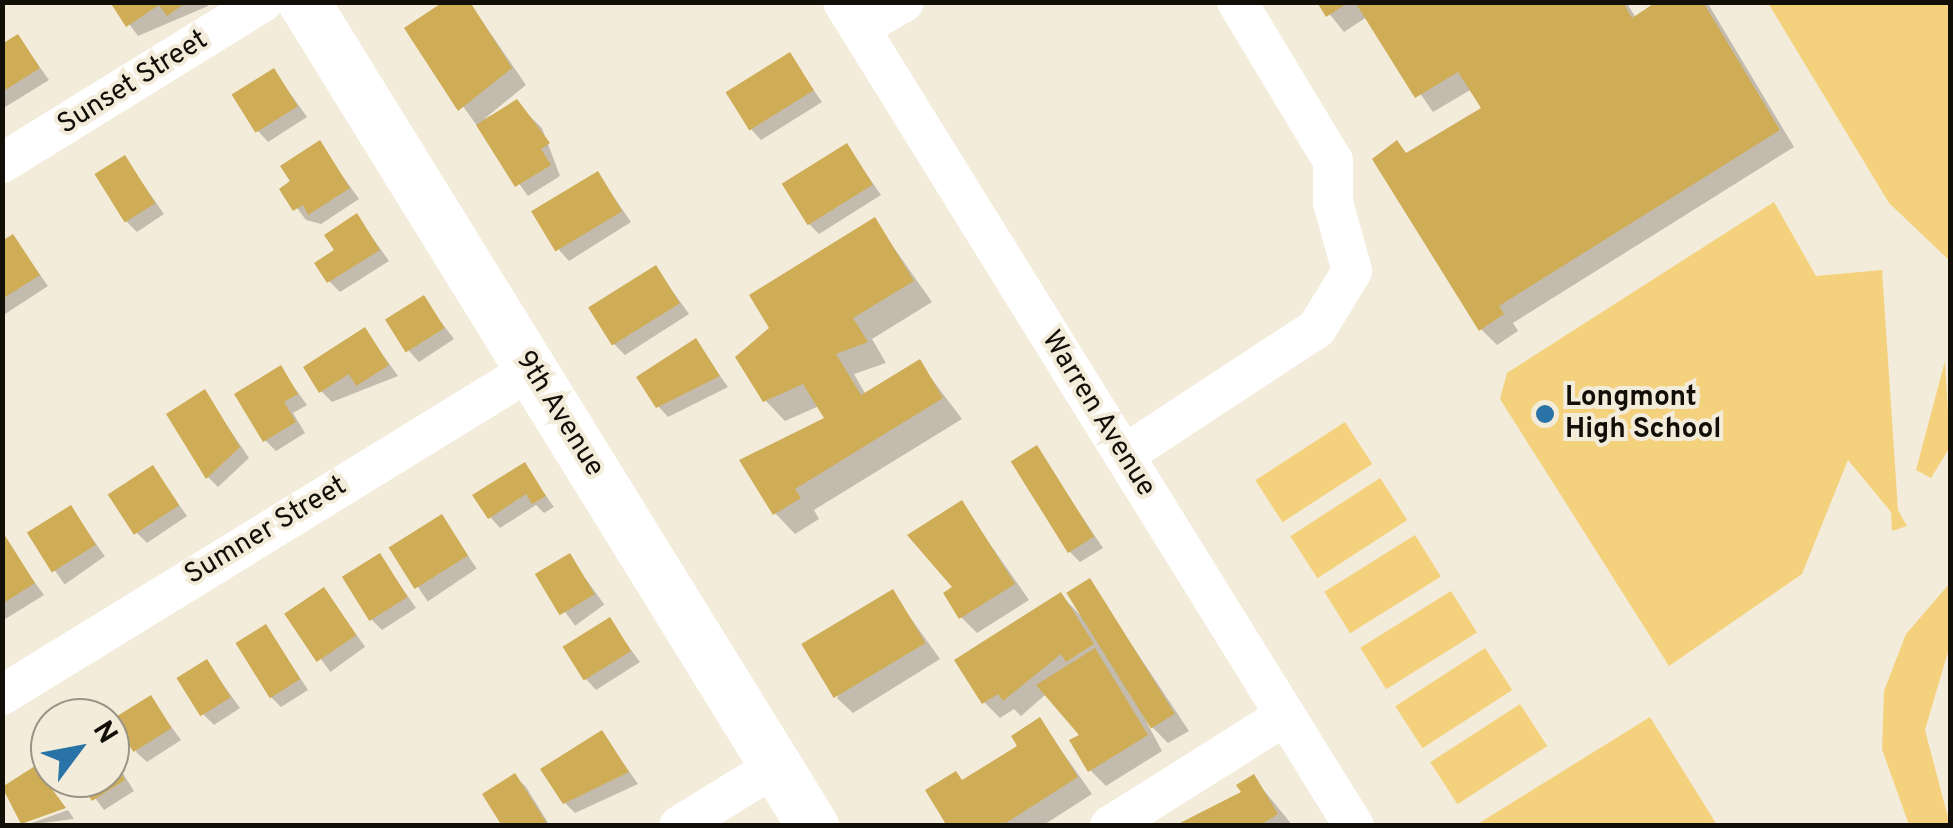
<!DOCTYPE html>
<html>
<head>
<meta charset="utf-8">
<style>
  body { margin:0 }
  #map { position:relative; width:1953px; height:828px; overflow:hidden; background:#f4ecda; font-family:Overpass,sans-serif }
  div>[style] { position:absolute }
  [style*='--x'] { left:calc(var(--x)*1px); top:calc(var(--y)*1px); width:calc(var(--w)*1px); rotate:calc(var(--a)*1deg) }
  .green>* { inset:0; background:#f4d27d; transform-origin:0 0 }
  .shadow>* { inset:0; background:#0003; transform-origin:0 0 }
  .building>* { inset:0; background:#cead56; transform-origin:0 0 }
  .minor>* { height:40px; margin:-20px; padding:0 20px; transform-origin:20px; border-radius:20px; background:#fff }
  .major>* { height:52px; margin:-26px; padding:0 26px; transform-origin:26px; border-radius:26px; background:#fff }
  .dots>* { width:28px; height:28px; translate:-50% -50%; box-sizing:border-box; border:5px solid #f4ecda; border-radius:50% }
  span { translate:-50% -50%; white-space:nowrap; text-align:center; line-height:1.15; -webkit-text-stroke:8px #f4ecda; paint-order:stroke }
  .street-label { font-size:28px; color:#120f09 }
  .poi-label { font-size:28px; color:#120f09; font-weight:700 }
  .left { translate:0 -50%; text-align:left }
  .frame { position:absolute; inset:0; border:5px solid #120f09; pointer-events:none }
  .north { position:absolute; left:30px; top:698px; width:100px; height:100px; box-sizing:border-box; background:#f4ecda; border:2px solid #9a9486; border-radius:50%; rotate:58deg; font-size:28px; font-weight:700; line-height:40px; text-align:center; color:#120f09 }
  .north::after { content:''; display:block; margin:auto; width:35px; height:45px; background:#2973a7; clip-path:polygon(50% 0,100% 100%,50% 72%,0 100%) }
</style>
</head>
<body>
<div id="map">
  <div class="green">
    <i style="clip-path:polygon(1768px 3px,1950px 3px,1950px 261px,1889px 203px)"></i>
    <i style="clip-path:polygon(1774px 202px,1816px 276px,1882px 270px,1898px 510px,1907px 526px,1892px 531px,1891px 512px,1848px 460px,1802px 574px,1669px 666px,1500px 399px,1507px 373px)"></i>
    <i style="clip-path:polygon(1945px 361px,1950px 447px,1931px 478px,1916px 470px)"></i>
    <i style="left:1345px;top:422px;width:50px;height:107px;rotate:57deg"></i>
    <i style="left:1380px;top:478px;width:50px;height:107px;rotate:57deg"></i>
    <i style="left:1415px;top:535px;width:49px;height:107px;rotate:58deg"></i>
    <i style="clip-path:polygon(1950px 583px,1950px 645px,1925px 730px,1950px 825px,1909px 825px,1882px 749px,1884px 691px,1906px 634px)"></i>
    <i style="left:1451px;top:591px;width:49px;height:107px;rotate:58deg"></i>
    <i style="left:1485px;top:648px;width:50px;height:107px;rotate:57deg"></i>
    <i style="left:1520px;top:704px;width:50px;height:107px;rotate:57deg"></i>
    <i style="clip-path:polygon(1650px 717px,1717px 825px,1476px 825px)"></i>
  </div>
  <div class="shadow">
    <i style="clip-path:polygon(113px 2px,206px 2px,208px 6px,138px 36px)"></i>
    <i style="clip-path:polygon(469px 2px,526px 85px,484px 119px,516px 103px,542px 128px,560px 176px,528px 196px,407px 29px)"></i>
    <i style="clip-path:polygon(1320px 2px,1626px 2px,1636px 18px,1661px 2px,1707px 2px,1794px 147px,1513px 323px,1518px 331px,1497px 345px,1481px 329px,1397px 143px,1408px 155px,1485px 109px,1472px 89px,1433px 112px,1367px 17px,1344px 32px)"></i>
    <i style="clip-path:polygon(18px 37px,49px 80px,2px 109px,2px 47px)"></i>
    <i style="clip-path:polygon(789px 55px,822px 102px,761px 140px,751px 129px)"></i>
    <i style="clip-path:polygon(274px 71px,307px 117px,268px 142px,258px 131px)"></i>
    <i style="clip-path:polygon(319px 143px,359px 199px,321px 224px,306px 220px,283px 189px)"></i>
    <i style="clip-path:polygon(847px 146px,881px 195px,819px 234px,809px 224px)"></i>
    <i style="clip-path:polygon(125px 158px,164px 214px,137px 232px,126px 221px)"></i>
    <i style="clip-path:polygon(598px 174px,631px 222px,569px 261px,559px 250px)"></i>
    <i style="clip-path:polygon(357px 216px,389px 261px,340px 292px,329px 281px)"></i>
    <i style="clip-path:polygon(875px 221px,932px 302px,872px 339px,886px 363px,854px 374px,866px 395px,919px 362px,962px 419px,814px 510px,819px 519px,795px 534px,775px 513px,827px 419px,819px 406px,785px 421px,765px 400px,772px 328px)"></i>
    <i style="clip-path:polygon(13px 237px,48px 286px,2px 316px,2px 246px)"></i>
    <i style="clip-path:polygon(656px 268px,689px 314px,625px 355px,614px 344px)"></i>
    <i style="clip-path:polygon(423px 298px,454px 339px,419px 362px,409px 351px)"></i>
    <i style="clip-path:polygon(365px 330px,398px 376px,332px 402px,321px 391px)"></i>
    <i style="clip-path:polygon(695px 341px,728px 387px,668px 417px,658px 406px)"></i>
    <i style="clip-path:polygon(281px 369px,307px 405px,293px 413px,305px 433px,276px 451px,265px 440px)"></i>
    <i style="clip-path:polygon(205px 393px,249px 458px,218px 487px,208px 477px)"></i>
    <i style="clip-path:polygon(1036px 448px,1103px 548px,1080px 562px,1070px 552px)"></i>
    <i style="clip-path:polygon(524px 465px,554px 507px,544px 513px,536px 505px,500px 528px,490px 517px)"></i>
    <i style="clip-path:polygon(153px 468px,187px 516px,147px 543px,136px 532px)"></i>
    <i style="clip-path:polygon(962px 504px,1029px 600px,977px 633px,961px 617px,955px 588px)"></i>
    <i style="left:71px;top:508px;width:59px;height:49px;rotate:55deg"></i>
    <i style="left:442px;top:517px;width:62px;height:59px;rotate:56deg"></i>
    <i style="clip-path:polygon(2px 538px,44px 595px,2px 621px)"></i>
    <i style="clip-path:polygon(380px 556px,416px 608px,382px 630px,371px 619px)"></i>
    <i style="left:569px;top:556px;width:60px;height:36px;rotate:54deg"></i>
    <i style="clip-path:polygon(1090px 582px,1189px 731px,1168px 743px,1146px 721px,1162px 751px,1106px 786px,1090px 770px,1075px 724px,1045px 695px,1021px 716px,1014px 709px,1000px 718px,984px 702px,1061px 595px,1080px 615px)"></i>
    <i style="left:324px;top:590px;width:70px;height:43px;rotate:54deg"></i>
    <i style="clip-path:polygon(892px 592px,940px 659px,853px 713px,837px 698px)"></i>
    <i style="clip-path:polygon(609px 620px,640px 662px,596px 690px,586px 679px)"></i>
    <i style="clip-path:polygon(266px 627px,308px 690px,281px 707px,270px 696px)"></i>
    <i style="clip-path:polygon(207px 662px,240px 708px,214px 725px,203px 714px)"></i>
    <i style="clip-path:polygon(150px 698px,181px 740px,147px 762px,136px 752px)"></i>
    <i style="clip-path:polygon(1040px 720px,1092px 794px,1042px 826px,950px 826px,964px 782px,1020px 747px)"></i>
    <i style="clip-path:polygon(602px 733px,638px 784px,575px 813px,565px 803px)"></i>
    <i style="clip-path:polygon(110px 753px,134px 791px,104px 810px,80px 778px,110px 778px)"></i>
    <i style="clip-path:polygon(515px 776px,526px 787px,550px 826px,505px 826px)"></i>
    <i style="clip-path:polygon(1253px 777px,1293px 826px,1181px 826px,1244px 793px)"></i>
    <i style="clip-path:polygon(68px 810px,74px 819px,26px 825px)"></i>
  </div>
  <div class="building">
    <i style="clip-path:polygon(110px 2px,187px 2px,167px 16px,159px 5px,126px 27px)"></i>
    <i style="clip-path:polygon(443px 2px,470px 2px,512px 68px,458px 111px,404px 28px)"></i>
    <i style="clip-path:polygon(1317px 2px,1349px 2px,1326px 17px)"></i>
    <i style="clip-path:polygon(1355px 2px,1623px 2px,1632px 18px,1656px 2px,1703px 2px,1780px 130px,1499px 306px,1504px 314px,1479px 331px,1372px 159px,1397px 140px,1406px 153px,1481px 108px,1458px 72px,1415px 98px)"></i>
    <i style="clip-path:polygon(18px 34px,40px 68px,2px 92px,2px 44px)"></i>
    <i style="left:790px;top:52px;width:45px;height:76px;rotate:58deg"></i>
    <i style="left:274px;top:68px;width:45px;height:50px;rotate:58deg"></i>
    <i style="clip-path:polygon(517px 99px,550px 143px,541px 149px,551px 165px,515px 187px,476px 125px)"></i>
    <i style="clip-path:polygon(320px 140px,350px 188px,308px 215px,303px 205px,293px 211px,279px 189px,290px 181px,280px 166px)"></i>
    <i style="left:847px;top:143px;width:49px;height:77px;rotate:58deg"></i>
    <i style="left:125px;top:155px;width:57px;height:36px;rotate:58deg"></i>
    <i style="left:598px;top:171px;width:47px;height:78px;rotate:59deg"></i>
    <i style="clip-path:polygon(357px 213px,380px 250px,327px 283px,314px 263px,334px 250px,324px 235px)"></i>
    <i style="clip-path:polygon(875px 217px,914px 281px,853px 318px,868px 342px,836px 354px,861px 395px,920px 359px,943px 398px,795px 489px,801px 498px,773px 515px,739px 460px,824px 418px,803px 384px,763px 402px,735px 357px,769px 328px,749px 295px)"></i>
    <i style="clip-path:polygon(13px 234px,40px 275px,2px 299px,2px 241px)"></i>
    <i style="left:656px;top:265px;width:45px;height:80px;rotate:58deg"></i>
    <i style="left:424px;top:295px;width:39px;height:46px;rotate:58deg"></i>
    <i style="clip-path:polygon(365px 327px,389px 365px,356px 386px,349px 374px,319px 393px,303px 367px)"></i>
    <i style="clip-path:polygon(696px 338px,720px 376px,656px 408px,636px 377px)"></i>
    <i style="clip-path:polygon(281px 365px,298px 394px,284px 402px,296px 422px,263px 442px,234px 394px)"></i>
    <i style="clip-path:polygon(205px 389px,240px 447px,206px 479px,166px 414px)"></i>
    <i style="left:1037px;top:445px;width:108px;height:31px;rotate:58deg"></i>
    <i style="clip-path:polygon(525px 462px,546px 496px,532px 504px,526px 494px,488px 519px,472px 495px)"></i>
    <i style="left:153px;top:465px;width:48px;height:54px;rotate:57deg"></i>
    <i style="clip-path:polygon(962px 500px,1015px 584px,959px 619px,943px 593px,952px 587px,907px 535px)"></i>
    <i style="left:71px;top:505px;width:47px;height:52px;rotate:58deg"></i>
    <i style="left:442px;top:514px;width:49px;height:63px;rotate:58deg"></i>
    <i style="clip-path:polygon(2px 531px,35px 583px,2px 604px)"></i>
    <i style="left:380px;top:553px;width:52px;height:45px;rotate:58deg"></i>
    <i style="left:570px;top:553px;width:48px;height:41px;rotate:59deg"></i>
    <i style="left:1090px;top:578px;width:160px;height:28px;rotate:58deg"></i>
    <i style="left:324px;top:587px;width:58px;height:48px;rotate:56deg"></i>
    <i style="left:893px;top:589px;width:63px;height:107px;rotate:59deg"></i>
    <i style="clip-path:polygon(1061px 592px,1094px 644px,1066px 662px,1061px 654px,1003px 701px,998px 694px,982px 704px,954px 660px)"></i>
    <i style="left:610px;top:617px;width:40px;height:56px;rotate:58deg"></i>
    <i style="left:266px;top:624px;width:65px;height:36px;rotate:58deg"></i>
    <i style="clip-path:polygon(1095px 648px,1148px 735px,1088px 772px,1069px 740px,1079px 735px,1036px 685px)"></i>
    <i style="left:207px;top:659px;width:45px;height:36px;rotate:58deg"></i>
    <i style="left:151px;top:695px;width:39px;height:45px;rotate:58deg"></i>
    <i style="clip-path:polygon(1040px 717px,1078px 777px,1001px 826px,947px 826px,925px 790px,956px 771px,962px 780px,1017px 746px,1011px 736px)"></i>
    <i style="clip-path:polygon(602px 730px,629px 772px,563px 804px,540px 769px)"></i>
    <i style="clip-path:polygon(110px 755px,125px 780px,92px 801px,77px 778px,110px 778px)"></i>
    <i style="clip-path:polygon(35px 766px,66px 808px,21px 824px,2px 787px)"></i>
    <i style="clip-path:polygon(515px 773px,546px 822px,540px 826px,502px 826px,482px 794px)"></i>
    <i style="clip-path:polygon(1254px 774px,1278px 814px,1259px 826px,1174px 826px,1241px 792px,1236px 785px)"></i>
  </div>
  <div class="minor">
    <i style="--x:843;--y:2;--w:970;--a:58.2"></i>
    <i style="--x:859;--y:28;--w:52;--a:-30"></i>
    <i style="--x:2;--y:163;--w:307;--a:-31.7"></i>
    <i style="--x:1124;--y:455;--w:231;--a:-33.3"></i>
    <i style="--x:1317;--y:328;--w:67;--a:-58.4"></i>
    <i style="--x:1352;--y:271;--w:72;--a:-105.4"></i>
    <i style="--x:1333;--y:202;--w:41;--a:-90"></i>
    <i style="--x:1333;--y:161;--w:186;--a:-121.1"></i>
    <i style="--x:2;--y:695;--w:621;--a:-31.57"></i>
    <i style="--x:679;--y:826;--w:114;--a:-31.7"></i>
    <i style="--x:1110;--y:826;--w:207;--a:-32.2"></i>
  </div>
  <div class="major">
    <i style="--x:304;--y:2;--w:969;--a:58.3"></i>
  </div>
  <div class="dots">
    <i style="left:1545px;top:414px;background:#2973a7"></i>
  </div>
  <div class="street-label">
    <span style="left:133px;top:83px;rotate:-32deg">Sunset Street</span>
    <span style="left:559px;top:414px;rotate:58deg">9th Avenue</span>
    <span style="left:1098px;top:414px;rotate:58deg">Warren Avenue</span>
    <span style="left:266px;top:531px;rotate:-31deg">Sumner Street</span>
  </div>
  <div class="poi-label">
    <span class="left" style="left:1565px;top:414px">Longmont<br>High School</span>
  </div>
  <div class="frame"></div>
  <div class="north">N</div>
</div>
</body>
</html>
